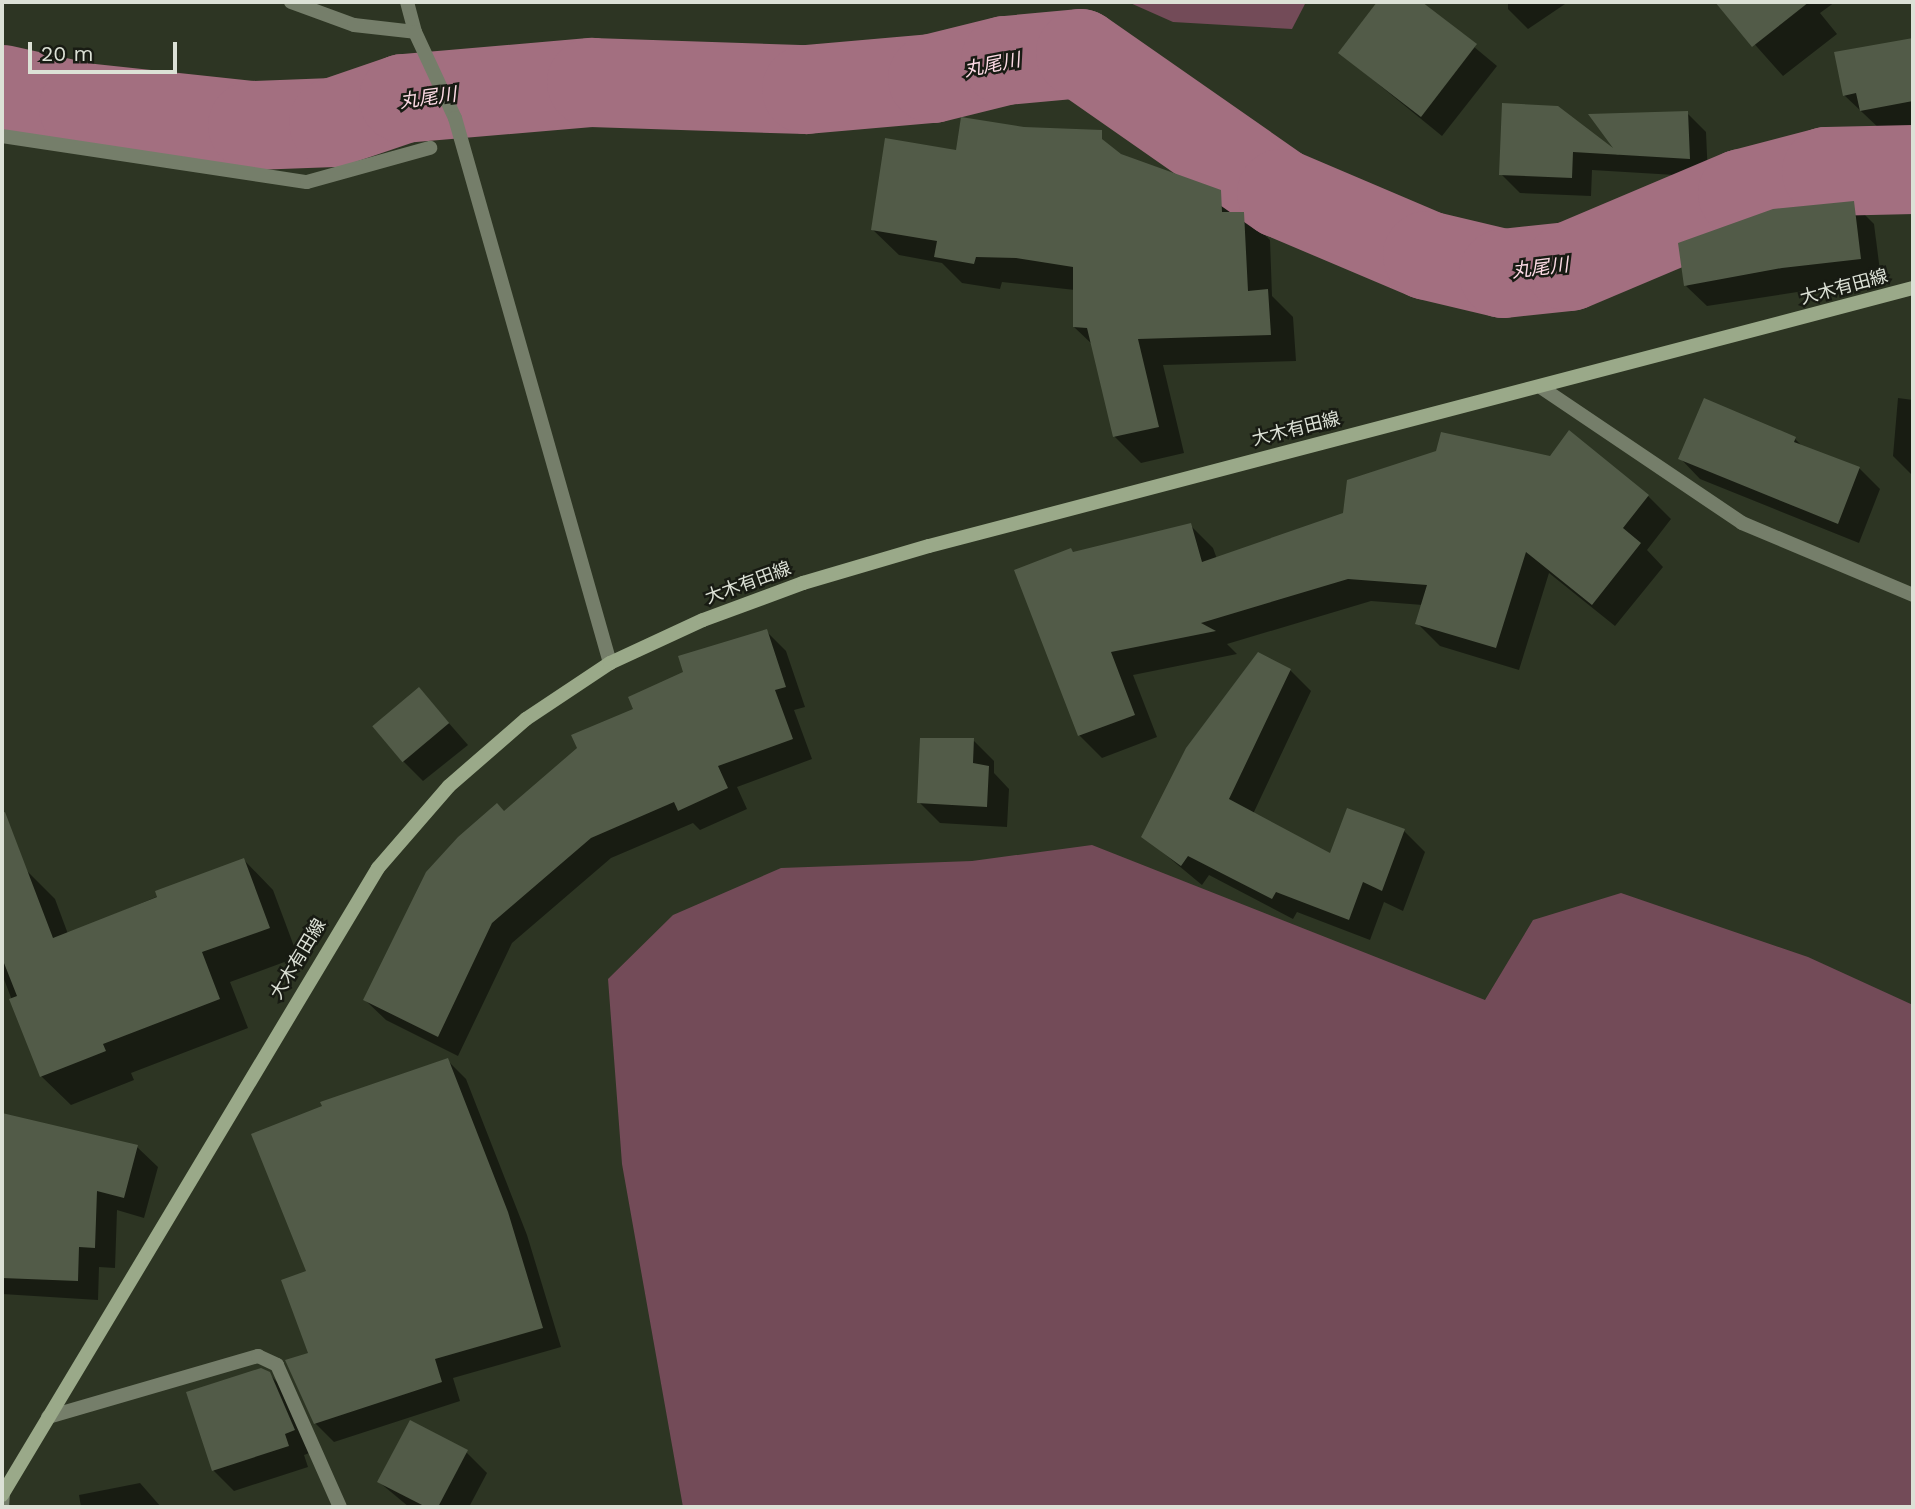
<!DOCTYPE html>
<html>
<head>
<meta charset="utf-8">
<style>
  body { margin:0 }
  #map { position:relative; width:1915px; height:1509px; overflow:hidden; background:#2d3523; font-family:"Work Sans","Noto Sans JP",sans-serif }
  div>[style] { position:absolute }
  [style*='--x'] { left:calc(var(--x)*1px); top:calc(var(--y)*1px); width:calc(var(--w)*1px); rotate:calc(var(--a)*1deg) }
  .green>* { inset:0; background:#734b58 }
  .shadow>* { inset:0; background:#0007 }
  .river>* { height:89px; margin:-44.5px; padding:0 44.5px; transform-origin:44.5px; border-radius:44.5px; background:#a36f80 }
  .building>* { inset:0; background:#525b48; transform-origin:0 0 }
  .service>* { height:14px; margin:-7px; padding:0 7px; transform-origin:7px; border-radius:7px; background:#757e6a }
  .minor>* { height:14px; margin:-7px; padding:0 7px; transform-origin:7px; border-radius:7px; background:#757e6a }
  .secondary>* { height:14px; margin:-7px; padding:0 7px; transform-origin:7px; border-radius:7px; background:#9aa989 }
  span { translate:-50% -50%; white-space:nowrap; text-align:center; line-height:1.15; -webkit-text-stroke:5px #181b13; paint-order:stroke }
  .street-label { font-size:18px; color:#dce1d6 }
  .water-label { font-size:19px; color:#fcdae4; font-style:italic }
  .frame { position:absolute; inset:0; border:4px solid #dce1d6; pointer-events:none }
  .scale { position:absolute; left:28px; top:42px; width:149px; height:32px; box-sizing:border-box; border:4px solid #dce1d6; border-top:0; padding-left:9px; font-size:21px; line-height:24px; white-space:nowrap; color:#dce1d6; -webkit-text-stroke:5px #181b13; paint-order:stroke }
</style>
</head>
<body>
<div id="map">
  <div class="green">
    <i style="clip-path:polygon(1128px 2px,1306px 2px,1292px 29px,1173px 22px)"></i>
    <i style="clip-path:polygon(1092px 845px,1485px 1000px,1533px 920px,1621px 893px,1808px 957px,1913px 1005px,1913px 1507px,683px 1507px,622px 1164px,608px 979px,673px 915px,781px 868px,972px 861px)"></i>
  </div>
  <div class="shadow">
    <i style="clip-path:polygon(1379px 2px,1420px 2px,1497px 66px,1442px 136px,1340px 53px)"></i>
    <i style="clip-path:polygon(1508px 2px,1568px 2px,1528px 29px,1508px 9px)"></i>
    <i style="clip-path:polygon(1717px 2px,1835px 2px,1820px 13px,1837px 34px,1783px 76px)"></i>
    <i style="clip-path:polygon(1893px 43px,1913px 49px,1913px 125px,1882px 131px,1844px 95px)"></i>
    <i style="clip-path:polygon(1504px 105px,1618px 155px,1687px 113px,1706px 132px,1708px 177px,1592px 170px,1591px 196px,1520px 193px,1501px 174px)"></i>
    <i style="clip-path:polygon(958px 152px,1121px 155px,1220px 191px,1270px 240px,1272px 296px,1293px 317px,1296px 361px,1163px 365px,1184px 453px,1141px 463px,1115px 437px,1094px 346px,1074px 327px,1075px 290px,1002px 282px,1000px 289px,962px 283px,942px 263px,899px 255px,872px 229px)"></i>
    <i style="clip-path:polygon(1853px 203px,1874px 224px,1881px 279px,1707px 306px,1686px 286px)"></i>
    <i style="clip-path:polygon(1898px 398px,1913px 400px,1913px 476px,1893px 456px)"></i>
    <i style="clip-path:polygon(1795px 439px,1803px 447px,1859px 468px,1880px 489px,1859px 543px,1700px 479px,1680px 458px)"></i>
    <i style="clip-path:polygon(1648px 496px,1671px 519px,1647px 550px,1663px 567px,1615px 626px,1549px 573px,1519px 670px,1440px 646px,1417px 623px,1423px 605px,1371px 601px,1227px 644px,1237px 654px,1133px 675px,1157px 737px,1102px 758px,1079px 735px,1071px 550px,1075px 554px,1190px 525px,1213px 548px,1217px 559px)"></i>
    <i style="clip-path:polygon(766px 631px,786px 651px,805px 707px,794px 710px,812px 759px,737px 787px,747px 809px,700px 830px,693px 823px,611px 858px,512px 943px,458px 1056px,386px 1020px,365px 1000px,505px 813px,685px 673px)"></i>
    <i style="clip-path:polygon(1290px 670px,1311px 691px,1253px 814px,1331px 855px,1404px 831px,1425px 852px,1403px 911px,1384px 902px,1370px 940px,1297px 912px,1293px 919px,1209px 875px,1202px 885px,1143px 836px)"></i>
    <i style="clip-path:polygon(419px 689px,468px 745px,423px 781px,403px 761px)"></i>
    <i style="clip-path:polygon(973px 740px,994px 761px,994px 773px,1009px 789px,1007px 827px,940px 823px,919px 802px)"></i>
    <i style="clip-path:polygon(244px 860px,273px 890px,298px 957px,230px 982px,248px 1028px,131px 1073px,134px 1080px,71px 1105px,41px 1076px,2px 974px,2px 879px,26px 870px,55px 899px,68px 934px)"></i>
    <i style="clip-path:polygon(447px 1060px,466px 1079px,527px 1235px,561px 1347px,453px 1378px,460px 1401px,334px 1442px,315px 1423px,310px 1354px,308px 1272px,324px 1107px)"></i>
    <i style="clip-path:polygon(2px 1115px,137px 1147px,158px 1167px,144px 1218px,117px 1210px,115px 1268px,99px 1267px,98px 1300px,2px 1294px)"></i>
    <i style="clip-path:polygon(269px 1374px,290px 1395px,315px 1451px,304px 1455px,308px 1467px,234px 1491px,214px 1471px,188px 1393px)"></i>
    <i style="clip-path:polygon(466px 1452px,487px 1473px,469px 1507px,409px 1507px,379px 1482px)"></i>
    <i style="clip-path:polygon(140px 1483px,161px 1507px,81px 1507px,79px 1495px)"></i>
  </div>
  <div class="river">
    <i style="--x:2;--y:89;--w:83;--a:12.5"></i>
    <i style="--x:83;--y:107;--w:170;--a:6.1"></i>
    <i style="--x:252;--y:125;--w:81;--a:-2.1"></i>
    <i style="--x:333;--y:122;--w:74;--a:-18.9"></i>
    <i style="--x:403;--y:98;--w:189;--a:-4.9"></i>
    <i style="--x:591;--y:82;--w:215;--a:1.9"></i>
    <i style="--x:806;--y:89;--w:126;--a:-5"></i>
    <i style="--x:932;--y:78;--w:75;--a:-13.9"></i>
    <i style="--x:1005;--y:60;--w:75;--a:-5.3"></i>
    <i style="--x:1080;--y:53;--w:245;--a:34.9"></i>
    <i style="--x:1281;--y:193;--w:159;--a:23"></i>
    <i style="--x:1427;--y:255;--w:78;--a:13.3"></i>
    <i style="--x:1503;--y:273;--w:66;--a:-6.1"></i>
    <i style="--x:1569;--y:266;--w:188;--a:-22.9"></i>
    <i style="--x:1742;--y:193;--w:87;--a:-14.7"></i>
    <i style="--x:1826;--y:171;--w:87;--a:-1.3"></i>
  </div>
  <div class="building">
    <i style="clip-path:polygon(1377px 2px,1422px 2px,1477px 44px,1421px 117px,1338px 53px)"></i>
    <i style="clip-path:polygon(1715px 2px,1809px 2px,1752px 47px)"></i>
    <i style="clip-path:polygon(1913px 38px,1913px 101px,1860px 111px,1856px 93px,1843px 96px,1834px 52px)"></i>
    <i style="clip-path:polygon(1502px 103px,1558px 106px,1613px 148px,1588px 114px,1688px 111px,1690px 159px,1573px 152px,1572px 178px,1499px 175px)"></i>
    <i style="clip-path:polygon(961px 117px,1024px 127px,1102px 130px,1102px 139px,1121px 154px,1221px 190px,1222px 212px,1244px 212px,1248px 291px,1268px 289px,1271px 335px,1138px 339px,1159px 427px,1113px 437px,1087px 328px,1073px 327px,1073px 267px,1016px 258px,976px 257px,974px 264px,934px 257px,937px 241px,871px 230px,885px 138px,956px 150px)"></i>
    <i style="clip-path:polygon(1854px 201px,1861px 259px,1782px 268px,1684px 286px,1678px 243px,1773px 209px)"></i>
    <i style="clip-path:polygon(1704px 398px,1796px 437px,1794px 442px,1860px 467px,1838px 524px,1678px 459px)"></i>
    <i style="clip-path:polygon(1569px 430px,1649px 495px,1623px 528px,1641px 543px,1592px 605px,1526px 552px,1496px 648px,1415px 624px,1427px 585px,1348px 579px,1201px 623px,1216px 631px,1111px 652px,1135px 715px,1078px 736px,1014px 570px,1071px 548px,1073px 552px,1191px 523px,1202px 562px,1343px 513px,1347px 480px,1436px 451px,1441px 432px,1550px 456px)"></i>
    <i style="clip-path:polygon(767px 629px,786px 687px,775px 690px,793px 739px,718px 766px,728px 788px,678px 811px,674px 802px,591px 838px,492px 923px,438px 1037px,363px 1000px,426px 872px,458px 837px,497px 803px,504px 811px,577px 748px,571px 735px,633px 709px,628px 697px,683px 672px,678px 656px)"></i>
    <i style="clip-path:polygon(1258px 652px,1291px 669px,1229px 799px,1330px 853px,1347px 808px,1405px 829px,1382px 891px,1363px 882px,1349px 920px,1276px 892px,1272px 899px,1188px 856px,1181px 866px,1141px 837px,1186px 748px)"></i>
    <i style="left:419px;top:687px;width:47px;height:61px;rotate:50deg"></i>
    <i style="clip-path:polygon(920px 738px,974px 738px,973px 763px,989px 766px,987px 807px,917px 803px)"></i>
    <i style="clip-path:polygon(5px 812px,53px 938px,157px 897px,155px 891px,244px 858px,270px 928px,202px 952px,220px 999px,103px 1044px,106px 1051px,40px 1077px,9px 999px,17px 996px,2px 958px,2px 813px)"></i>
    <i style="clip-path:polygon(448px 1058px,508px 1212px,543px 1328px,435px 1359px,442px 1382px,314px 1424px,285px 1360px,308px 1353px,281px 1280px,306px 1271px,251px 1134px,322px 1106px,320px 1102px)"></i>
    <i style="clip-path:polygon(2px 1113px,138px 1145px,124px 1198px,97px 1191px,95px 1248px,79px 1247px,78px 1281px,2px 1278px)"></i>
    <i style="clip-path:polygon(261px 1368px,270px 1372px,295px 1430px,285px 1434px,289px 1446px,212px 1471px,186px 1392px)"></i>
    <i style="clip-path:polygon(410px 1420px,468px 1450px,438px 1507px,426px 1507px,377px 1482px)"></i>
  </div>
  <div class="service">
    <i style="--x:2;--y:136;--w:308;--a:8.6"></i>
    <i style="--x:307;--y:182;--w:128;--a:-15.5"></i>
  </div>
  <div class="minor">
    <i style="--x:291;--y:2;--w:67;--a:20.1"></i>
    <i style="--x:354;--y:25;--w:61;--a:6.5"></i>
    <i style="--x:407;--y:2;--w:31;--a:75"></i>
    <i style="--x:415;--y:32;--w:95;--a:65.1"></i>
    <i style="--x:455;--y:118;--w:567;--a:74.12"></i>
    <i style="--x:1542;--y:388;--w:241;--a:34"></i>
    <i style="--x:1742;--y:523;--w:186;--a:22.8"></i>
    <i style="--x:48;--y:1417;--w:219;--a:-16.2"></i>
    <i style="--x:258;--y:1356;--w:21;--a:25"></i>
    <i style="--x:277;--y:1365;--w:155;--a:66.1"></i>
    <i style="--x:2;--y:1507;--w:14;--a:-86"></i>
  </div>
  <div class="secondary">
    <i style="--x:2;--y:1495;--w:731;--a:-59.05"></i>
    <i style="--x:378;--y:868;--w:108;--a:-49.1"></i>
    <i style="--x:449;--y:786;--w:102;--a:-41"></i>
    <i style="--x:526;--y:719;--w:101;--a:-33.7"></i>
    <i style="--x:610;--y:663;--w:102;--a:-24.8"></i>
    <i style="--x:703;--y:620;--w:107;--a:-20.3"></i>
    <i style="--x:803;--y:583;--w:131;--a:-16.4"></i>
    <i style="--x:929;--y:546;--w:1017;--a:-14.69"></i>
  </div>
  <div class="street-label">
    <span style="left:1844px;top:287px;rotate:-15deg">大木有田線</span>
    <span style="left:1296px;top:429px;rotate:-14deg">大木有田線</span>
    <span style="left:748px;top:583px;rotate:-20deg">大木有田線</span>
    <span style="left:298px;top:959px;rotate:-59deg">大木有田線</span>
  </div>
  <div class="water-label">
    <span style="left:992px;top:65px;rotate:-11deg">丸尾川</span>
    <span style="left:428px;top:98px;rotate:-8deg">丸尾川</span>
    <span style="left:1540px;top:268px;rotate:-7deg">丸尾川</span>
  </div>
  <div class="frame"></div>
  <div class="scale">20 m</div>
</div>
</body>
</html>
